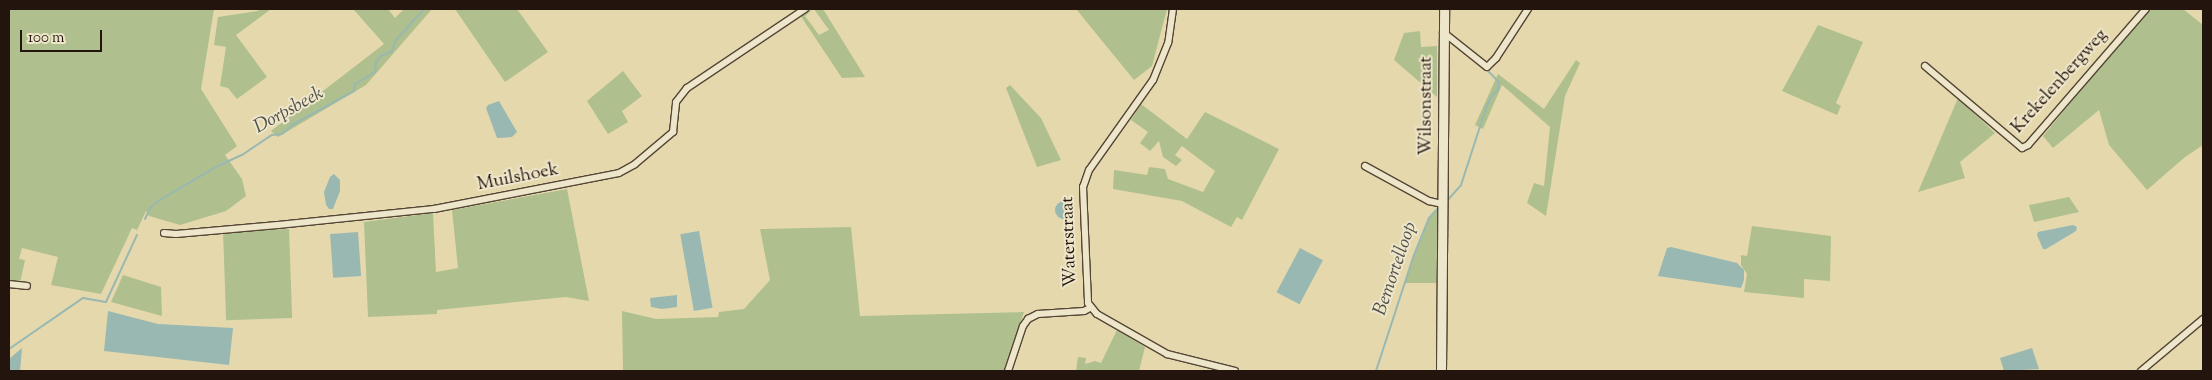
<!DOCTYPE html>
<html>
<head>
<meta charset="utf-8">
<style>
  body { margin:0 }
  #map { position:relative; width:2212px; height:380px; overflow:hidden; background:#e5d8ad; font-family:"Sorts Mill Goudy",serif }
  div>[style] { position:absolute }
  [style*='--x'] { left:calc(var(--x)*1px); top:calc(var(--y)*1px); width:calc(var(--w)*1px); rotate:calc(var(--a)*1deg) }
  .green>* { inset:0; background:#afc08e; transform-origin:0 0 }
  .water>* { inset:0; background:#98b8b1; transform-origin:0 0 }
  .round { border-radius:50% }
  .stream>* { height:2px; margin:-1px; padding:0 1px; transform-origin:1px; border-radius:1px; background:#98b8b1 }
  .roads { filter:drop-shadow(1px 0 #544535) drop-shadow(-1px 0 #544535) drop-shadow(0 1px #544535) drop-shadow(0 -1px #544535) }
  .street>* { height:6px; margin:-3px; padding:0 3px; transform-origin:3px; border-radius:3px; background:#eee6ca }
  .secondary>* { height:9px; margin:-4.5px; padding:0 4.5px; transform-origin:4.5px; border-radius:4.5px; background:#eee6ca }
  span { translate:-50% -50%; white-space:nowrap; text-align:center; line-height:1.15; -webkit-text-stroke:4px #eee6ca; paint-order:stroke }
  .street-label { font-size:18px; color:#23140d }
  .water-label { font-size:19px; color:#4c4d46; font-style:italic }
  .frame { position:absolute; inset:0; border:10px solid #23140d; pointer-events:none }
  .scale { position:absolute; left:20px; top:30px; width:82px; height:22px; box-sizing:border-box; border:2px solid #23140d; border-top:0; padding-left:6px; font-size:15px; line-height:18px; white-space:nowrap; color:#23140d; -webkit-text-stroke:4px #eee6ca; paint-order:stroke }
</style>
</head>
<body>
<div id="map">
  <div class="green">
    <i style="clip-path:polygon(9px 9px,214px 9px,201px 89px,237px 146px,225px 155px,242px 179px,246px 196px,226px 211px,180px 225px,149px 216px,146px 211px,137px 230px,132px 228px,101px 294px,51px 285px,58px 257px,22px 248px,19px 259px,25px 260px,20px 283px,9px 280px)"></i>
    <i style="clip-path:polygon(260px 9px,271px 9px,236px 35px,267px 77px,237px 99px,228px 88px,220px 86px,226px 47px,214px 45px,218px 17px,258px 11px)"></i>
    <i style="clip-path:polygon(355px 9px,388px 9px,395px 18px,404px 9px,432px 9px,366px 85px,278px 137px,271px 131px,384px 44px,354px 10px)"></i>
    <i style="clip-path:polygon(455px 9px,517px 9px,548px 52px,505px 82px)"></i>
    <i style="clip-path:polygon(810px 9px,811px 11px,805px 16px,819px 35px,829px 30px,814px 9px,823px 9px,865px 77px,842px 78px,800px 15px)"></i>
    <i style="clip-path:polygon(1076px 9px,1167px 9px,1152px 66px,1134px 80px)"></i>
    <i style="clip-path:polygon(2148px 9px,2183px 9px,2203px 25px,2203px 145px,2185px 157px,2147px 190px,2109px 145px,2099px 110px,2053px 148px,2043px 136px)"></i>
    <i style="clip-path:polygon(1818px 25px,1863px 42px,1836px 103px,1841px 106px,1837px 115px,1782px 91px)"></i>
    <i style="clip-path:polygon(1420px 31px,1421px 47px,1437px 46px,1437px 97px,1394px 60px,1404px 33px)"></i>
    <i style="clip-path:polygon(1576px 60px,1580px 63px,1565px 96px,1546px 216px,1527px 203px,1534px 183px,1544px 186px,1550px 127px,1502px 85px,1483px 129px,1475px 125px,1498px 74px,1544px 109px)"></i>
    <i style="clip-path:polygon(623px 71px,642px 96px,622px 111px,628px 122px,608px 134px,587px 101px)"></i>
    <i style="clip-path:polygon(1010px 85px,1041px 118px,1061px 160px,1037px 167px,1006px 88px)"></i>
    <i style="clip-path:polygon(1958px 98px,1995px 133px,1960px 162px,1965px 178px,1918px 192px)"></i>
    <i style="clip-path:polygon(1141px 104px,1187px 139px,1205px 112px,1279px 149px,1242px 220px,1237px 217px,1231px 227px,1182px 201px,1113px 189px,1114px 170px,1147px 175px,1149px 167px,1165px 169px,1168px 179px,1203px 192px,1215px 171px,1182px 146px,1175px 155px,1182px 160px,1176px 166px,1163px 157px,1159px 141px,1150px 151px,1140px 143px,1148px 132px,1131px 120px)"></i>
    <i style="clip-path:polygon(567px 189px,589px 301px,566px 297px,437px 310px,437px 314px,368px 317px,364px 222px,433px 213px,436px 272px,458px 268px,452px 210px)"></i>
    <i style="clip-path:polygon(2069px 197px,2079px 212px,2034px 222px,2029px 205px)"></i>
    <i style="clip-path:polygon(1439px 207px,1438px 283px,1404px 283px,1429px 218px)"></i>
    <i style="clip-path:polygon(1752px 226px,1831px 236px,1830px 281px,1804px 279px,1804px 298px,1744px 292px,1747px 274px,1741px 265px,1741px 255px,1747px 256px)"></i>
    <i style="clip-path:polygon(851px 227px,860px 316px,1024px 312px,1004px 371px,623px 371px,622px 311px,656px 319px,718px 317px,719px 312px,744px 309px,770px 280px,760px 229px)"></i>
    <i style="left:289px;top:229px;width:89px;height:66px;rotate:88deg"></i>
    <i style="clip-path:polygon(123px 275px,161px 287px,162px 316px,111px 302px)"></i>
    <i style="clip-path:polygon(1117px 330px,1145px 347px,1139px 371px,1076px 371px,1078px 357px,1086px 358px,1085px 364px,1095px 361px,1101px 363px)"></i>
  </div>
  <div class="water">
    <i style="clip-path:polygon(499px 101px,517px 132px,512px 137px,497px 138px,486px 108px,488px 105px)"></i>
    <i style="clip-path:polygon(334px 174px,340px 180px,340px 191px,333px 209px,329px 209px,326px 205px,324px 192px,330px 177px)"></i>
    <i class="round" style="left:1055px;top:201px;width:18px;height:18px"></i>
    <i style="clip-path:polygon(2073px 225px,2077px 227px,2076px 231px,2046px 249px,2043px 249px,2037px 235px,2038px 232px)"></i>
    <i style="left:699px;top:231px;width:78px;height:19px;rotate:80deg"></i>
    <i style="left:358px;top:232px;width:44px;height:28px;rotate:86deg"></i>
    <i style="clip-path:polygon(1671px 247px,1737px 263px,1744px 270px,1744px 280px,1741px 288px,1658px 276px,1667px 248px)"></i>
    <i style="left:1300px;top:248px;width:26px;height:50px;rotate:28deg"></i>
    <i style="clip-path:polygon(677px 295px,677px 307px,662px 309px,651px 307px,650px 298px)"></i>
    <i style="clip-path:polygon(108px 311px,158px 324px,233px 328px,229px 365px,104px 351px)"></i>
    <i style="clip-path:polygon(22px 348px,20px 371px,9px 371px,9px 359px)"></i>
    <i style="clip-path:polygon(2032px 348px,2039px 369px,2004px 371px,2000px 358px)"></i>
  </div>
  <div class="stream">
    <i style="--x:1449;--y:35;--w:26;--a:-90"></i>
    <i style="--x:1445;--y:203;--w:24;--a:-48"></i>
    <i style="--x:1461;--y:185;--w:81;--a:-72"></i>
    <i style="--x:1486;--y:108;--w:12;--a:-66"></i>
    <i style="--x:1491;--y:97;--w:11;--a:-49"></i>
    <i style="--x:1498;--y:89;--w:7;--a:-82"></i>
    <i style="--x:1499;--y:82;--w:20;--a:-135"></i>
    <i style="--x:145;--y:219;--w:12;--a:-66"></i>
    <i style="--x:150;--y:208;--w:11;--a:-41"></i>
    <i style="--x:158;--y:201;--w:69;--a:-30.3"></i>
    <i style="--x:218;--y:166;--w:26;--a:-25"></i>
    <i style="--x:242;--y:155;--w:36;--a:-34"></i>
    <i style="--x:272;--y:135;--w:10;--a:-6"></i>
    <i style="--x:282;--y:134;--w:13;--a:-42"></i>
    <i style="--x:292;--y:125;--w:71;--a:-28.7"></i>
    <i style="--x:354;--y:91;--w:7;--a:-82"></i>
    <i style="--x:355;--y:84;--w:23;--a:-31"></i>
    <i style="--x:375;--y:72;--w:10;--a:-84"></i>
    <i style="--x:376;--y:62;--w:8;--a:-50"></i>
    <i style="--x:381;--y:56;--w:12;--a:-24"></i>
    <i style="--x:392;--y:51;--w:12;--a:-70"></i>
    <i style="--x:396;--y:40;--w:42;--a:-47.9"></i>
    <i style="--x:9;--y:349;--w:90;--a:-34.6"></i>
    <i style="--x:83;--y:298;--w:23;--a:10"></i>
    <i style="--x:106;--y:302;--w:74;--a:-65.2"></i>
    <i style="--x:1376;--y:371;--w:122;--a:-71.9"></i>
    <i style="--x:1414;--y:255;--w:40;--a:-68"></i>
    <i style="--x:1429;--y:218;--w:15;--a:-48"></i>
  </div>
  <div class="roads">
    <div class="street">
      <i style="--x:1173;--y:9;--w:34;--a:98"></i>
      <i style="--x:1168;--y:43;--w:40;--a:112"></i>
      <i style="--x:1153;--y:80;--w:110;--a:125.4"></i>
      <i style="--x:1089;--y:170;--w:18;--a:109"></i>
      <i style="--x:1083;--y:187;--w:116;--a:87.5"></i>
      <i style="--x:1088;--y:303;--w:14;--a:51"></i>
      <i style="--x:1097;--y:314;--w:81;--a:29.7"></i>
      <i style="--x:1167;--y:354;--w:70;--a:14"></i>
      <i style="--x:1443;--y:32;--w:56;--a:38.5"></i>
      <i style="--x:1487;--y:67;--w:13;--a:-45"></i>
      <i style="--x:1496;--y:58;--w:59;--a:-56.9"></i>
      <i style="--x:1925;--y:66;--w:127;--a:40.2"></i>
      <i style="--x:2022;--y:148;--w:7;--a:-27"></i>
      <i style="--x:2028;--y:145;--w:180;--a:-49.1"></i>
      <i style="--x:1365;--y:166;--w:73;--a:28.7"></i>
      <i style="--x:1429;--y:201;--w:13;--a:13"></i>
      <i style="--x:164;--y:233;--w:12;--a:5"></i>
      <i style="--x:176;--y:234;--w:102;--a:-5"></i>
      <i style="--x:278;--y:225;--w:157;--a:-5.9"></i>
      <i style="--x:434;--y:209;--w:188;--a:-11"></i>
      <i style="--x:619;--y:173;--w:18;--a:-29"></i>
      <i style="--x:635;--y:164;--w:50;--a:-40.1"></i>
      <i style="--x:673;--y:132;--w:30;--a:-84"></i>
      <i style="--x:676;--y:102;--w:18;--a:-52"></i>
      <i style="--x:687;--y:88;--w:142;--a:-33.8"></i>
      <i style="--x:9;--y:284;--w:18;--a:6"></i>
      <i style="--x:1008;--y:371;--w:47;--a:-71.6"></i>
      <i style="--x:1023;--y:326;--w:9;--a:-54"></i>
      <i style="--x:1028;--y:319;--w:11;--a:-27"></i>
      <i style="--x:1038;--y:314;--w:46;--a:-3.7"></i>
      <i style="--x:1084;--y:311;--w:7;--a:-27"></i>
      <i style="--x:2141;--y:371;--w:81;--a:-40"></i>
    </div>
    <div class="secondary">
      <i style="--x:1441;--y:371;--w:362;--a:-89.5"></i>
    </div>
  </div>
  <div class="street-label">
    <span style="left:2060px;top:82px;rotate:-48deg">Krekelenbergweg</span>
    <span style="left:1427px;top:106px;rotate:-90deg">Wilsonstraat</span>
    <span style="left:518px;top:178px;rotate:-11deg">Muilshoek</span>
    <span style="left:1070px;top:242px;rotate:-92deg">Waterstraat</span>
  </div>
  <div class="water-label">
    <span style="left:289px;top:111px;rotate:-29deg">Dorpsbeek</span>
    <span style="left:1396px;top:269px;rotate:-71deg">Bemortelloop</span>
  </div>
  <div class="frame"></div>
  <div class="scale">100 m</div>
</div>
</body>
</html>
